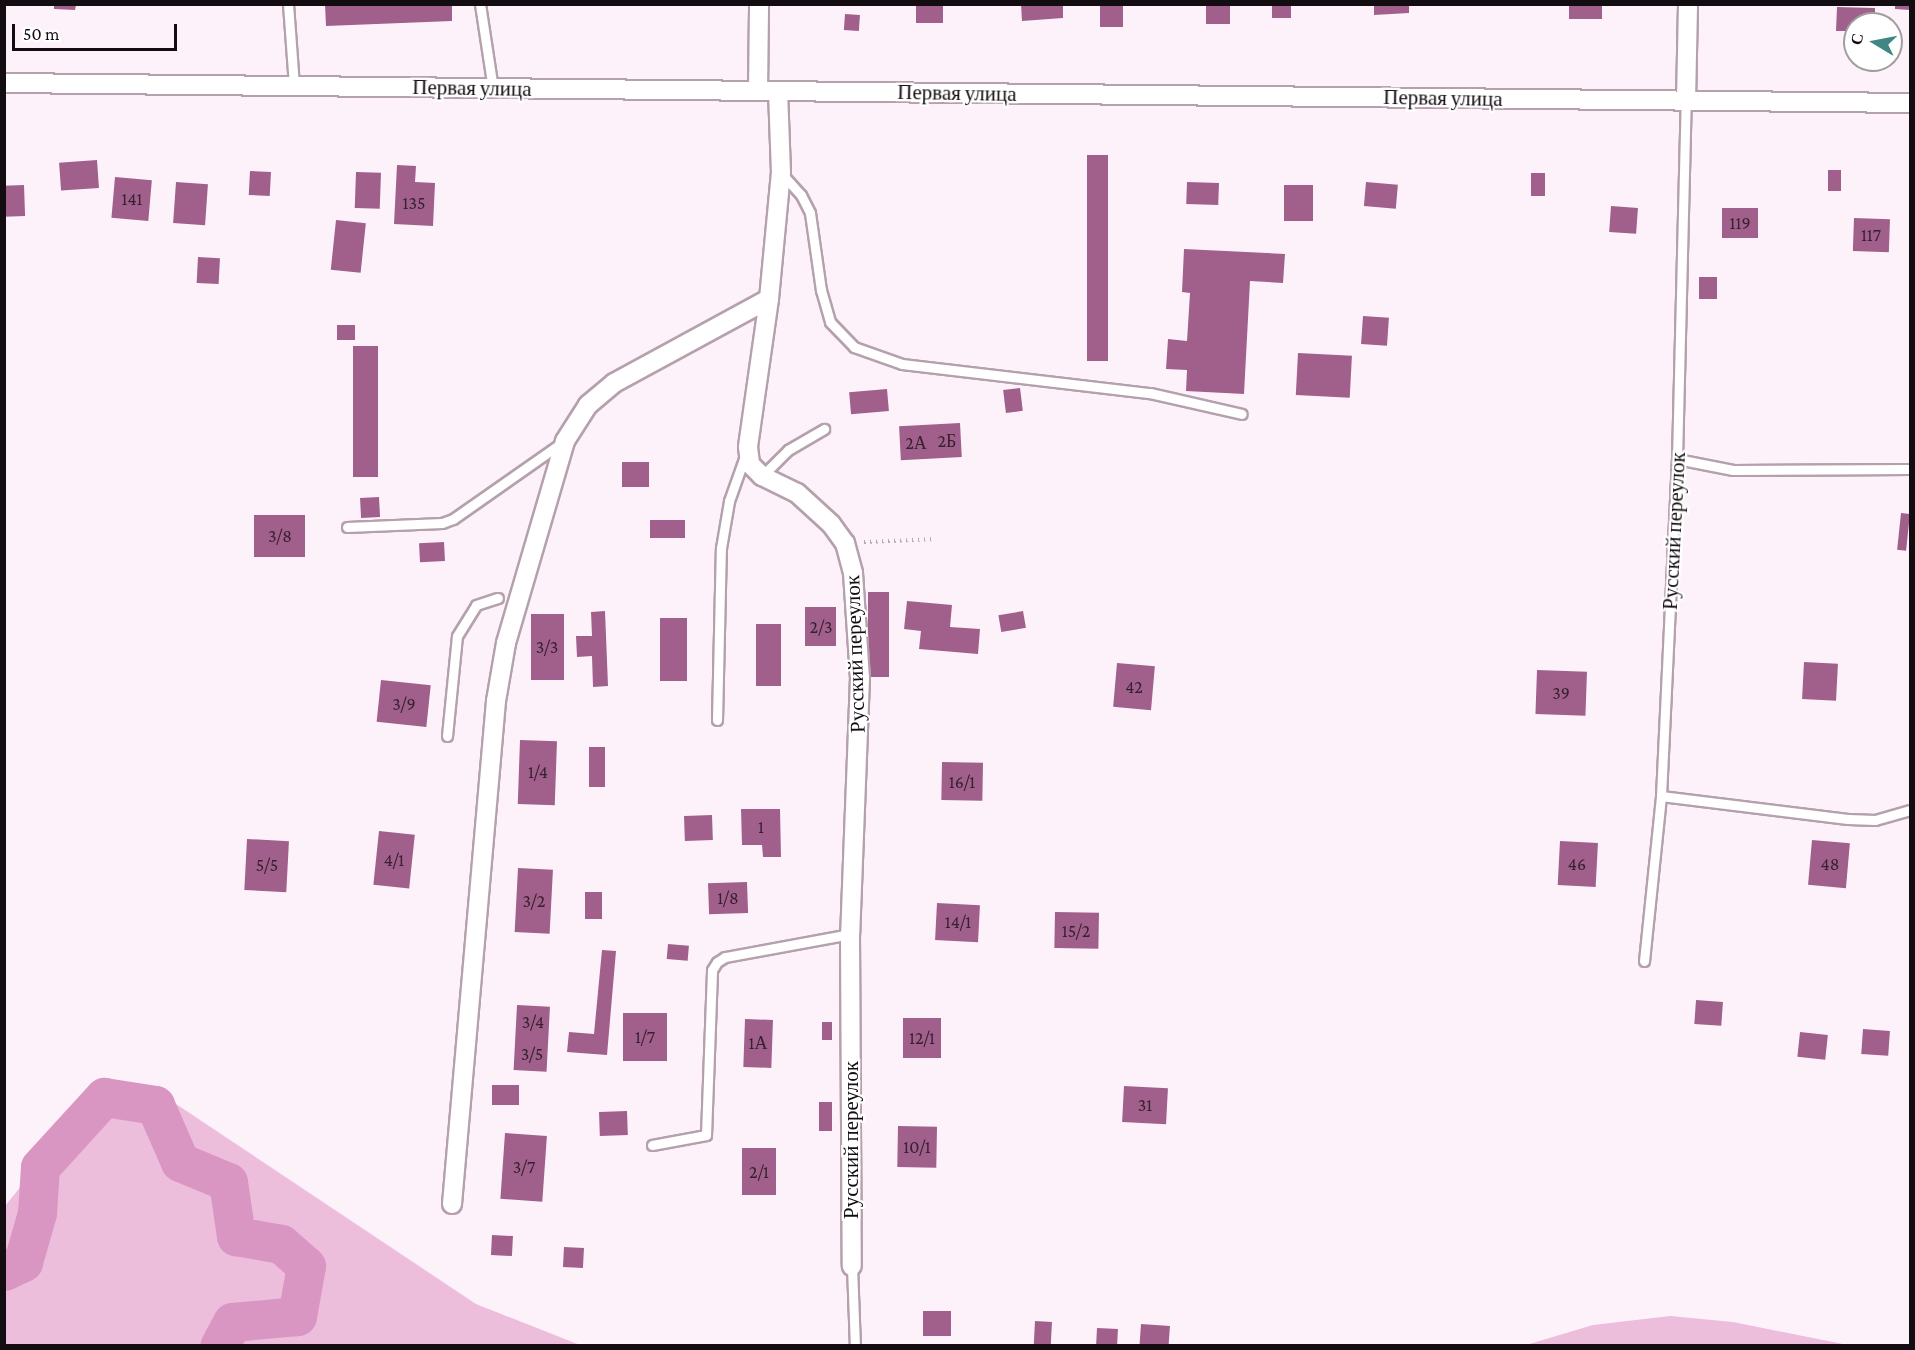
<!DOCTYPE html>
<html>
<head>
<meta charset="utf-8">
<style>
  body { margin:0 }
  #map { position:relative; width:1915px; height:1350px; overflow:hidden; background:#fef2fa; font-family:"Crimson Pro",serif }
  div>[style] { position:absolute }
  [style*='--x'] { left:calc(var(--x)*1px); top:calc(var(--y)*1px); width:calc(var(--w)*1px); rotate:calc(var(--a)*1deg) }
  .green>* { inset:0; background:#ecbedc }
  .river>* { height:39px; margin:-19.5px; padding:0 19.5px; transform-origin:19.5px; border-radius:19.5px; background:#da96c3 }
  .building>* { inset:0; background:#a0608b; transform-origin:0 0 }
  .path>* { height:4px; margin-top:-2px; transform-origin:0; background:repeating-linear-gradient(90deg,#b3a9b0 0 1.5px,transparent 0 6px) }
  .roads { filter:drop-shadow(2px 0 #b5a1ad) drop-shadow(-2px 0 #b5a1ad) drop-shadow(0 2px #b5a1ad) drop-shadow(0 -2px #b5a1ad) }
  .service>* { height:9px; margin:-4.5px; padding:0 4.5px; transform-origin:4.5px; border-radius:4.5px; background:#fff }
  .minor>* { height:18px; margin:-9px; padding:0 9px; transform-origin:9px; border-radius:9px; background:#fff }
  span { translate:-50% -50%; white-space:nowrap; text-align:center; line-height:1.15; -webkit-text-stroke:4.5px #fff; paint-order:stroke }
  .number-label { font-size:18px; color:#362130 }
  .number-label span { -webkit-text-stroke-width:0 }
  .street-label { font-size:21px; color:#130c11 }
  .frame { position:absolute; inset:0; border:6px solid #130c11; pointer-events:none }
  .north { position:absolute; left:1843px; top:12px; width:60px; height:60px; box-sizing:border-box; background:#fff; border:2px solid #a19ea0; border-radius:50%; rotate:280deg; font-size:16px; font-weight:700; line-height:24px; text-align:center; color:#130c11 }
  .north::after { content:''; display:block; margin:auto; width:21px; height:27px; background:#408783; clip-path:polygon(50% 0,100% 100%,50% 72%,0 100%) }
  .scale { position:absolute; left:12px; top:24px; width:165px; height:27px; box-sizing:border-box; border:3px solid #130c11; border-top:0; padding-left:8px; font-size:18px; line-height:21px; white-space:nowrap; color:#130c11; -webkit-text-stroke:4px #fff; paint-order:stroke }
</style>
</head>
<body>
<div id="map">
  <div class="green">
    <i style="clip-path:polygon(129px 1083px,152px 1088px,476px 1304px,580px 1345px,5px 1345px,5px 1206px,98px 1090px)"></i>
    <i style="clip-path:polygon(1670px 1316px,1733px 1322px,1848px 1345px,1526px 1345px,1593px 1325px)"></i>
  </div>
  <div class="river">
    <i style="--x:4;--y:1271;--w:21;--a:-25"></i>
    <i style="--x:23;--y:1262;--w:51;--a:-74.1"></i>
    <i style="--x:37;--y:1213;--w:46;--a:-86.3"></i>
    <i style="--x:40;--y:1167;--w:95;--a:-47.6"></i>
    <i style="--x:104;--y:1097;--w:52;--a:8.9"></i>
    <i style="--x:155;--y:1105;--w:62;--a:66.3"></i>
    <i style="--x:180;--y:1162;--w:52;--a:22.6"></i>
    <i style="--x:228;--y:1182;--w:55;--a:81.6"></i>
    <i style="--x:236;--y:1236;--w:46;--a:10.1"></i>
    <i style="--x:281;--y:1244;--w:33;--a:41"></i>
    <i style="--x:306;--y:1266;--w:51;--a:100.2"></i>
    <i style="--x:297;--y:1316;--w:65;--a:174.7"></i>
    <i style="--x:232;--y:1322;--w:27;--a:118"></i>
  </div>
  <div class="building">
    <i style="clip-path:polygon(325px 4px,452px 4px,452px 21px,326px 26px)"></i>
    <i style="left:916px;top:4px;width:27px;height:19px"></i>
    <i style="clip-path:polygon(1021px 4px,1063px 4px,1063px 18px,1022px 21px)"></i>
    <i style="left:1206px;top:4px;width:24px;height:20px"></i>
    <i style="left:1272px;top:4px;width:19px;height:14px"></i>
    <i style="clip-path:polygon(1374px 4px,1409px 4px,1409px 13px,1374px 15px)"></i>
    <i style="left:1569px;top:4px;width:33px;height:15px"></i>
    <i style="clip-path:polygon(1895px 4px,1910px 4px,1910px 10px,1895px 9px)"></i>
    <i style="clip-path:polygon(54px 5px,76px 5px,75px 10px,54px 9px)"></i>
    <i style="left:1100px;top:5px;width:23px;height:22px"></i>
    <i style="clip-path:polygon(1837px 7px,1875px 8px,1875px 24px,1855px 24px,1855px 31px,1836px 31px)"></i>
    <i style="left:845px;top:14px;width:15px;height:16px;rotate:4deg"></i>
    <i style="left:1087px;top:155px;width:21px;height:206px"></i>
    <i style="left:97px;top:160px;width:28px;height:38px;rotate:86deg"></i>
    <i style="clip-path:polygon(397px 165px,416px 166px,415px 182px,435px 183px,433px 226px,394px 224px)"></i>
    <i style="left:1828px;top:170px;width:13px;height:21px"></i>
    <i style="left:250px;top:171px;width:21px;height:24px;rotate:3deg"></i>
    <i style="left:356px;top:172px;width:25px;height:36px;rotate:2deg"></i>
    <i style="left:1531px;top:173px;width:14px;height:23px"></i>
    <i style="left:115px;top:177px;width:37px;height:41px;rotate:5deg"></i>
    <i style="left:176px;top:182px;width:32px;height:41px;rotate:4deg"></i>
    <i style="left:1187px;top:182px;width:32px;height:22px;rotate:2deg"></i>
    <i style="left:1366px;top:182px;width:32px;height:24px;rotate:5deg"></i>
    <i style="left:24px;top:185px;width:31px;height:20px;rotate:88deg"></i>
    <i style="left:1284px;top:185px;width:29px;height:36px"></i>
    <i style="left:1611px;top:206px;width:27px;height:26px;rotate:4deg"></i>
    <i style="left:1722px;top:208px;width:36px;height:30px"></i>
    <i style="left:1854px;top:218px;width:36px;height:33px;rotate:2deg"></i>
    <i style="left:336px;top:220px;width:30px;height:50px;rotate:6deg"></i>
    <i style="clip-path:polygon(1184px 249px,1285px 254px,1283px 283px,1250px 281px,1244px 394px,1186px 391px,1187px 370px,1166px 369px,1168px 339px,1187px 341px,1190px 293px,1182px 292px)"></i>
    <i style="left:198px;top:257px;width:22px;height:26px;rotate:3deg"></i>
    <i style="left:1717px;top:277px;width:22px;height:18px;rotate:90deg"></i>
    <i style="left:1363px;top:316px;width:26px;height:28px;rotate:4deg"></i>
    <i style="left:337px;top:325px;width:18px;height:15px"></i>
    <i style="left:353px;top:346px;width:25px;height:131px"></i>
    <i style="left:1298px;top:353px;width:54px;height:42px;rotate:3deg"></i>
    <i style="left:1020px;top:388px;width:23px;height:17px;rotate:83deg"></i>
    <i style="left:887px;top:389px;width:22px;height:38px;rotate:85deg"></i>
    <i style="left:960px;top:423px;width:34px;height:61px;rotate:87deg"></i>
    <i style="left:622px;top:462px;width:27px;height:25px"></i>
    <i style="left:379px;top:497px;width:20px;height:19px;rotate:87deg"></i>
    <i style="left:1901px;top:513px;width:9px;height:37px;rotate:6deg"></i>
    <i style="left:254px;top:515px;width:51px;height:42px"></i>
    <i style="left:650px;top:520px;width:35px;height:18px"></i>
    <i style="left:444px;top:542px;width:19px;height:25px;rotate:87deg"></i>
    <i style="left:868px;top:592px;width:21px;height:85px"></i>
    <i style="clip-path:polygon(907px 601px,952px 605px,950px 627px,980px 629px,978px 654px,919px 649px,921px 631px,904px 629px)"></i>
    <i style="left:805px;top:607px;width:31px;height:39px"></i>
    <i style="clip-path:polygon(605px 611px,608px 686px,593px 687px,592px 656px,577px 657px,576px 636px,592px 636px,591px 612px)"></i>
    <i style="left:1023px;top:611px;width:17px;height:25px;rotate:80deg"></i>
    <i style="left:531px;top:614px;width:33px;height:66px"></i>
    <i style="left:660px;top:618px;width:27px;height:63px"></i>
    <i style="left:756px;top:624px;width:25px;height:62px"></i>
    <i style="left:1804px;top:662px;width:34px;height:37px;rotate:3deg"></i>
    <i style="left:1117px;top:663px;width:38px;height:44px;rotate:5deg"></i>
    <i style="left:1537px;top:670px;width:50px;height:44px;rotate:2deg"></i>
    <i style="left:381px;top:680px;width:50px;height:42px;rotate:6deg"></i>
    <i style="left:520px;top:740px;width:37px;height:64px;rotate:2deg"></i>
    <i style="left:589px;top:747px;width:16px;height:40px"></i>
    <i style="left:942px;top:762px;width:41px;height:38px;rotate:1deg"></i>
    <i style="clip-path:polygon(741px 809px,780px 809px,781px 857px,763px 857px,762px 845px,742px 845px)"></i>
    <i style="left:712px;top:815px;width:25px;height:28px;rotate:88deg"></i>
    <i style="left:379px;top:831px;width:36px;height:54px;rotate:6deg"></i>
    <i style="left:247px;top:839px;width:42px;height:51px;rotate:3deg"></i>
    <i style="left:1812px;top:840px;width:38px;height:45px;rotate:5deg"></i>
    <i style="left:1560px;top:841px;width:38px;height:44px;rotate:3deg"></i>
    <i style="left:518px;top:868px;width:35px;height:64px;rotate:3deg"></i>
    <i style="left:747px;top:882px;width:31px;height:39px;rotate:88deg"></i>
    <i style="left:585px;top:892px;width:17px;height:27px"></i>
    <i style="left:937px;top:903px;width:43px;height:37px;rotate:3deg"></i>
    <i style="left:1055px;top:912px;width:44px;height:36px;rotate:1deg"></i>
    <i style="left:668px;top:944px;width:21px;height:15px;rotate:5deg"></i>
    <i style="clip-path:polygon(602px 950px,616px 951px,607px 1055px,567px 1052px,569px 1032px,594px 1034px)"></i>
    <i style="left:1696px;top:1000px;width:27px;height:24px;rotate:4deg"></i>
    <i style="left:517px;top:1005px;width:33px;height:65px;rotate:3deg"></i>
    <i style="left:667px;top:1013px;width:48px;height:44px;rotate:90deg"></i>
    <i style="left:903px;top:1018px;width:38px;height:40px"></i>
    <i style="left:745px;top:1019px;width:28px;height:48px;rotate:2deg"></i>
    <i style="left:822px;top:1022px;width:10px;height:18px"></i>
    <i style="left:1863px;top:1029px;width:27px;height:25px;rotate:4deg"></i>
    <i style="left:1800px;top:1032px;width:28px;height:25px;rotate:6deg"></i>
    <i style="left:492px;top:1085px;width:27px;height:20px"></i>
    <i style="left:1124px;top:1086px;width:44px;height:36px;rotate:3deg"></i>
    <i style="left:819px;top:1102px;width:13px;height:29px"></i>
    <i style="left:627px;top:1111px;width:24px;height:28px;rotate:88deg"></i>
    <i style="left:898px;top:1126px;width:39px;height:41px;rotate:1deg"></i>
    <i style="left:505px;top:1133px;width:42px;height:66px;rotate:4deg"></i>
    <i style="left:742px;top:1148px;width:34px;height:47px"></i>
    <i style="left:492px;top:1235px;width:21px;height:20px;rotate:3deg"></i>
    <i style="left:564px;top:1247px;width:20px;height:20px;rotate:3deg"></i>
    <i style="left:923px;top:1311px;width:28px;height:25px"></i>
    <i style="left:1035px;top:1321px;width:17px;height:25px;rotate:3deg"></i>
    <i style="left:1141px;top:1324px;width:29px;height:22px;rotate:4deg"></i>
    <i style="left:1097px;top:1328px;width:21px;height:18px;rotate:3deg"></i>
  </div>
  <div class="path">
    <i style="--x:864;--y:542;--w:72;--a:-2.4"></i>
  </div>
  <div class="roads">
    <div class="service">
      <i style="--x:288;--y:4;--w:82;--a:85.8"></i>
      <i style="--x:480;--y:4;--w:86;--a:81.3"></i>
      <i style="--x:782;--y:174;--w:28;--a:48"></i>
      <i style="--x:801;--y:195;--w:20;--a:63"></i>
      <i style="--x:810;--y:213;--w:78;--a:81.9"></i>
      <i style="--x:821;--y:290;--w:33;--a:74"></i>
      <i style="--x:830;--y:322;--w:35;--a:46"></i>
      <i style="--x:854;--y:347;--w:51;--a:19.5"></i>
      <i style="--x:902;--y:364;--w:250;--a:6.7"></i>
      <i style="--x:1150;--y:393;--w:94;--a:12.9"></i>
      <i style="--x:1677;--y:459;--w:57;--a:11.1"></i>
      <i style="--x:1733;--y:470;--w:177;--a:-0.3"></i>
      <i style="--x:762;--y:476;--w:37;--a:-45"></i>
      <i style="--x:788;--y:450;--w:42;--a:-30.3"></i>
      <i style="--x:347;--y:527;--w:95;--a:-2.4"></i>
      <i style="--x:442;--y:523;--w:12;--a:-20"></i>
      <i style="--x:453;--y:519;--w:134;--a:-35"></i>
      <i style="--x:717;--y:720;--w:172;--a:-88.7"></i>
      <i style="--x:721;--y:548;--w:48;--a:-80.3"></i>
      <i style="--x:729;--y:501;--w:51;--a:-70.5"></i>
      <i style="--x:447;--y:736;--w:100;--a:-84.3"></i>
      <i style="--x:457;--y:636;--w:36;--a:-58"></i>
      <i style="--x:476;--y:605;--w:23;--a:-18"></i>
      <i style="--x:1661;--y:796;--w:188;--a:7"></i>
      <i style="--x:1848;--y:819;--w:27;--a:2"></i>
      <i style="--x:1875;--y:820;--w:36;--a:-16"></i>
      <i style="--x:1644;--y:961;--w:166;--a:-84.1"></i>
      <i style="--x:1661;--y:796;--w:337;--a:-87.3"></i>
      <i style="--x:1677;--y:459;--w:358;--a:-88.6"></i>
      <i style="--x:652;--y:1145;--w:55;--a:-10.5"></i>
      <i style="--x:706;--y:1135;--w:165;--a:-87.9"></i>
      <i style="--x:712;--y:970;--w:9;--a:-58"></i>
      <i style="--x:717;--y:962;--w:9;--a:-32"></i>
      <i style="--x:725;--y:957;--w:127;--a:-10.4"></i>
      <i style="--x:852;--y:1266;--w:80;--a:87.9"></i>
    </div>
    <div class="minor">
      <i style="--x:4;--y:83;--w:1906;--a:0.6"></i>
      <i style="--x:758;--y:91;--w:87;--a:-89.3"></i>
      <i style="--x:778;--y:91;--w:81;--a:87.9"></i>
      <i style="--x:781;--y:172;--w:128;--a:95.4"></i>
      <i style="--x:769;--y:299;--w:149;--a:98.1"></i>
      <i style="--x:748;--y:447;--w:17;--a:83"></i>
      <i style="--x:750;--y:464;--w:17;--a:45"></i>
      <i style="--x:762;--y:476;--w:39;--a:26"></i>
      <i style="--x:797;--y:493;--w:46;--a:42.4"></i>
      <i style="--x:831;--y:524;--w:24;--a:54"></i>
      <i style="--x:845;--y:543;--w:31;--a:75"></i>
      <i style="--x:853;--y:573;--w:105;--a:86.2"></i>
      <i style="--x:860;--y:678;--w:256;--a:92.2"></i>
      <i style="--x:850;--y:934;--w:332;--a:89.7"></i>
      <i style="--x:1686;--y:101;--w:97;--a:-88.8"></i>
      <i style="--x:452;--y:1204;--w:505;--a:-85"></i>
      <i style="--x:496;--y:701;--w:59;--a:-80.2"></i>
      <i style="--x:506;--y:643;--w:210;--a:-73.7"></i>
      <i style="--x:565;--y:441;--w:43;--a:-57.4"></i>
      <i style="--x:588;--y:405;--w:34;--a:-40"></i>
      <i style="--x:614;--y:383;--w:176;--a:-28.5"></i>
    </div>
  </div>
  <div class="number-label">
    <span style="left:132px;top:199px">141</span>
    <span style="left:414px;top:203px">135</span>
    <span style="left:1740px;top:223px">119</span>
    <span style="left:1871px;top:235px">117</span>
    <span style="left:947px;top:441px">2Б</span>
    <span style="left:916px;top:443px">2А</span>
    <span style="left:280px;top:536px">3/8</span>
    <span style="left:821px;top:627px">2/3</span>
    <span style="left:547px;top:647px">3/3</span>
    <span style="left:1134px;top:687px">42</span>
    <span style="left:1561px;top:693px">39</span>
    <span style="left:404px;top:704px">3/9</span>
    <span style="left:538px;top:772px">1/4</span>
    <span style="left:962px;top:782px">16/1</span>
    <span style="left:761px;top:827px">1</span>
    <span style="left:394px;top:860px">4/1</span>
    <span style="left:1577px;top:864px">46</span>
    <span style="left:1830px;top:864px">48</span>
    <span style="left:267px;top:865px">5/5</span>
    <span style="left:728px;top:898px">1/8</span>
    <span style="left:534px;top:901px">3/2</span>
    <span style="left:958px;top:922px">14/1</span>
    <span style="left:1076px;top:931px">15/2</span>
    <span style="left:533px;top:1022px">3/4</span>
    <span style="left:645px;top:1037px">1/7</span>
    <span style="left:922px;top:1038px">12/1</span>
    <span style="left:758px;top:1043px">1А</span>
    <span style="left:532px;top:1054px">3/5</span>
    <span style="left:1145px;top:1105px">31</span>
    <span style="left:917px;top:1147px">10/1</span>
    <span style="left:524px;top:1167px">3/7</span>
    <span style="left:759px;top:1172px">2/1</span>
  </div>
  <div class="street-label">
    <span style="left:472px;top:88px;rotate:1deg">Первая улица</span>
    <span style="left:957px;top:93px;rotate:1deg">Первая улица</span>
    <span style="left:1443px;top:98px;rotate:1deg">Первая улица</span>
    <span style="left:1674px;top:531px;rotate:-87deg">Русский переулок</span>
    <span style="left:855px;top:654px;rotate:-92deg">Русский переулок</span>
    <span style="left:851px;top:1140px;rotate:-90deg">Русский переулок</span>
  </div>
  <div class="frame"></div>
  <div class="north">С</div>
  <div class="scale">50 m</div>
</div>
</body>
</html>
